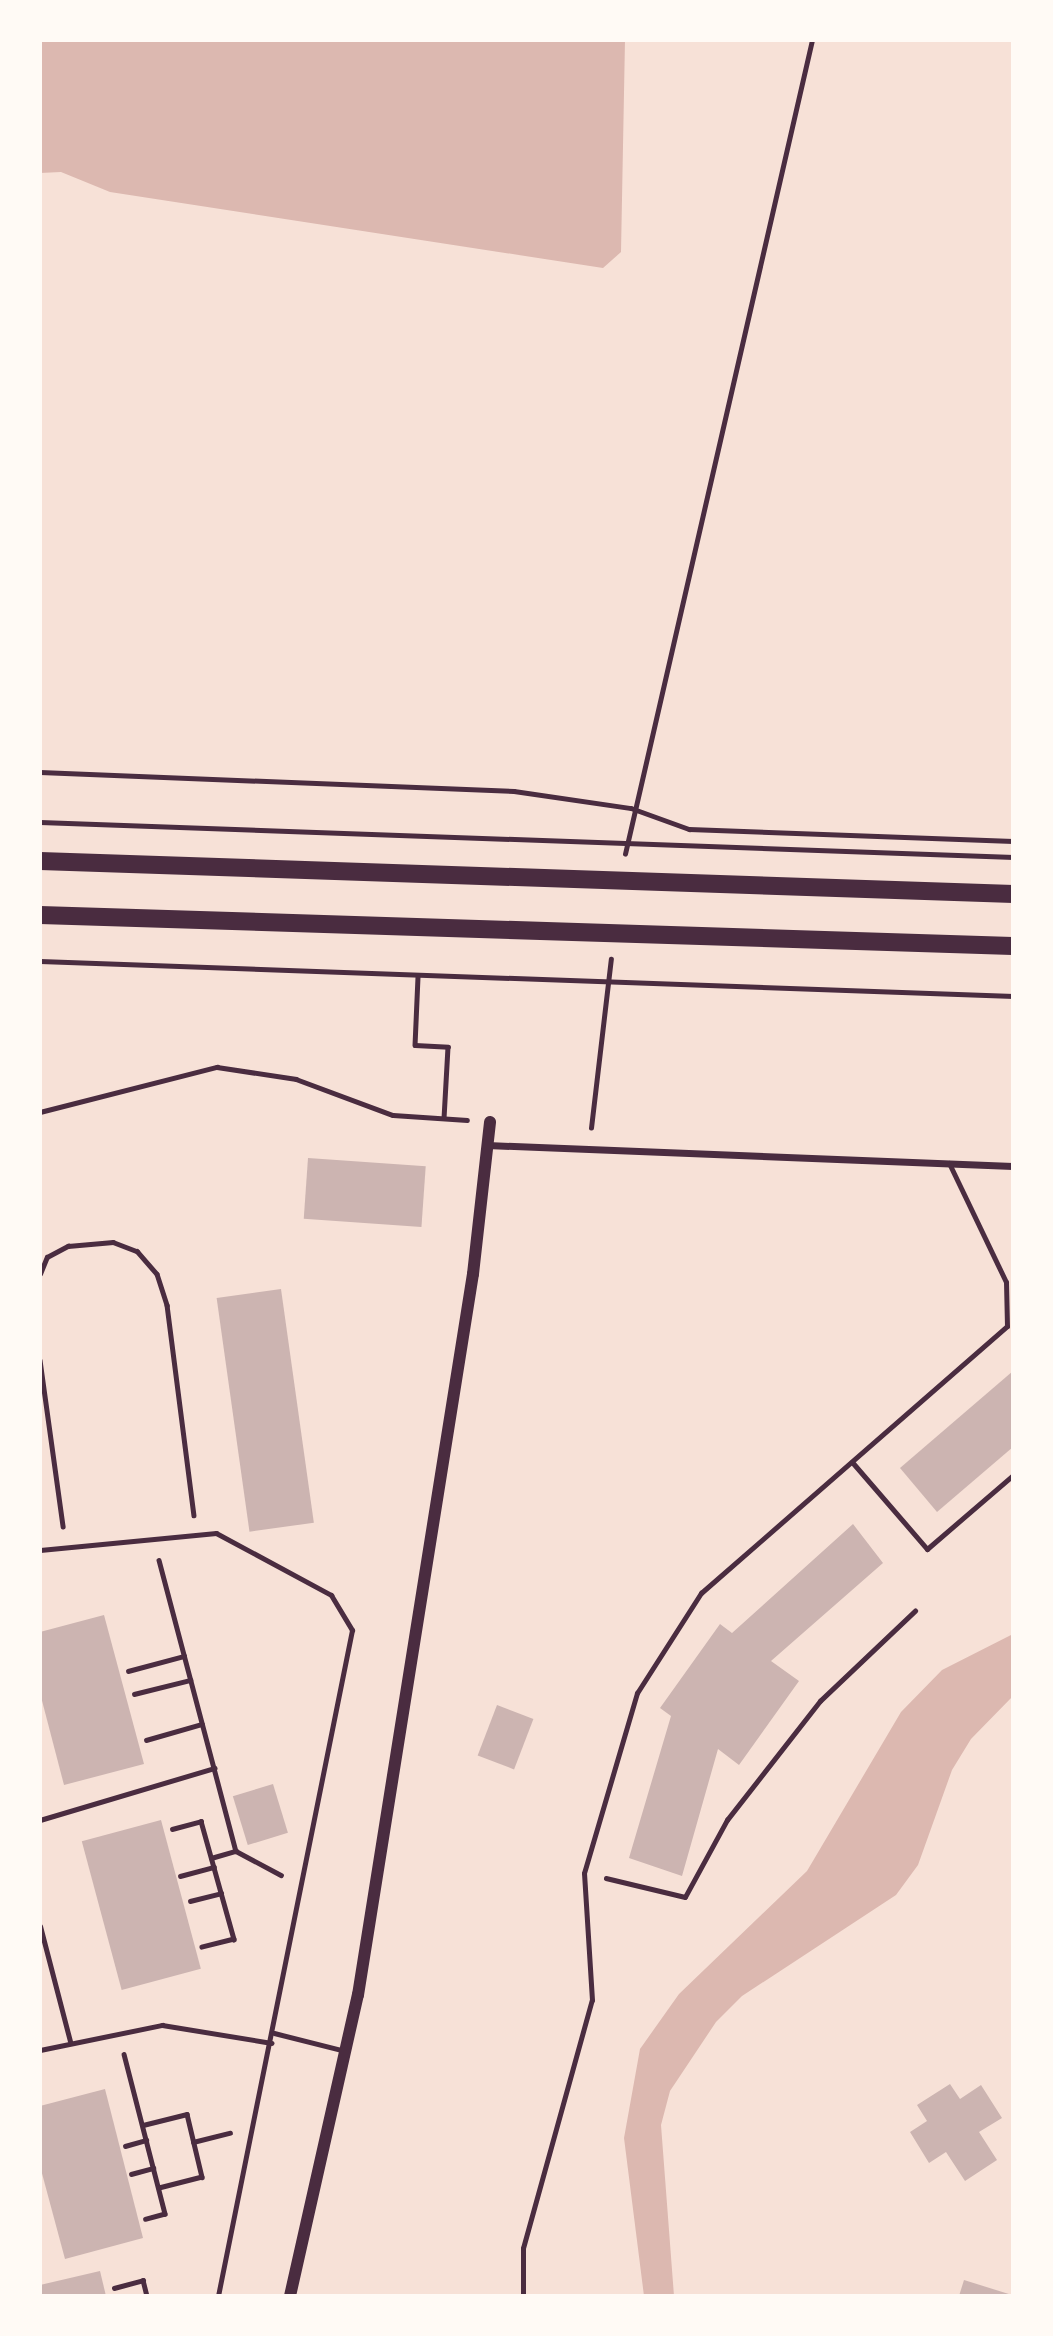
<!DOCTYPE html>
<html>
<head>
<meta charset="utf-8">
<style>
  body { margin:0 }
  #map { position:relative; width:1053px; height:2336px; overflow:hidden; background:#f7e1d7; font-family:"Space Grotesk",sans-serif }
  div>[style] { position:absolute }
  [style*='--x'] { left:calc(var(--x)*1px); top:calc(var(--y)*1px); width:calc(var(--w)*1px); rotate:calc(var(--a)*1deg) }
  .water>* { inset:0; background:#dcb8b0 }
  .building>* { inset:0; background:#ccb4b1; transform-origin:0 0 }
  .path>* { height:4.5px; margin:-2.25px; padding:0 2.25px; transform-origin:2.25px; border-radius:2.25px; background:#4a2c40 }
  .service>* { height:5px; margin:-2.5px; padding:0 2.5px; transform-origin:2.5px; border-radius:2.5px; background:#4a2c40 }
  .minor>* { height:7px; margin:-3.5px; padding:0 3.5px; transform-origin:3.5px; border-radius:3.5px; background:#4a2c40 }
  .tertiary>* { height:12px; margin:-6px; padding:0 6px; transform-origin:6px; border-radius:6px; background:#4a2c40 }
  .primary>* { height:18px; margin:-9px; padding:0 9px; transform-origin:9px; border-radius:9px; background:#4a2c40 }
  span { translate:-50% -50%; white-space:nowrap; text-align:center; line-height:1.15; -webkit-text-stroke:7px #fffaf5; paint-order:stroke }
  .frame { position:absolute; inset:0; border:42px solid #fffaf5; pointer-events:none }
</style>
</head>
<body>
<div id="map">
  <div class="water">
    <i style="clip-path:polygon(40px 40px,625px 40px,621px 252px,603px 268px,110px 192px,61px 172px,40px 173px)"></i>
    <i style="clip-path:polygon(1013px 1634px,1013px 1696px,971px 1739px,952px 1770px,918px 1865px,896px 1895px,742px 1996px,716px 2022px,670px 2091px,661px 2125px,674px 2296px,644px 2296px,624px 2138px,640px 2049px,679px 1994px,807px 1871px,901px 1712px,942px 1670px)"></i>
  </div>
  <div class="building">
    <i style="left:308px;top:1158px;width:118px;height:61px;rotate:4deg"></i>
    <i style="left:281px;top:1289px;width:236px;height:65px;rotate:82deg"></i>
    <i style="clip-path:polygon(1013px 1371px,1013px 1447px,937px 1512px,900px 1468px)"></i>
    <i style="clip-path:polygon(853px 1524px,883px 1563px,771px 1661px,799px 1681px,739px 1765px,718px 1749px,682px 1876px,629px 1858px,671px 1716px,660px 1708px,720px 1624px,732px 1633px)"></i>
    <i style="clip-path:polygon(104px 1615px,144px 1764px,64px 1785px,40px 1693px,40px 1632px)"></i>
    <i style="left:497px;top:1705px;width:39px;height:54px;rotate:21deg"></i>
    <i style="left:273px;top:1784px;width:51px;height:42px;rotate:73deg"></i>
    <i style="left:161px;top:1820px;width:154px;height:82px;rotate:75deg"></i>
    <i style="clip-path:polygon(950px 2084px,960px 2099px,981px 2085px,1002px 2118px,979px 2132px,997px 2160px,965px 2181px,946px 2152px,929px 2163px,910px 2132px,927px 2121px,917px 2105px)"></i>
    <i style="clip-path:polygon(105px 2089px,143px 2238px,65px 2259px,40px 2166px,40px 2106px)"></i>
    <i style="clip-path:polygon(100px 2271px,106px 2296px,40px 2296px,40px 2285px)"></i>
    <i style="clip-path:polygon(964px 2280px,1012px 2295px,1012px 2296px,959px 2296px)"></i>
  </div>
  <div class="path">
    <i style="--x:40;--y:772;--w:474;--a:2.3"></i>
    <i style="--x:514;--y:791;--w:118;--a:8.3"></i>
    <i style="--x:631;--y:808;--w:62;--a:19.9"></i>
    <i style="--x:689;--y:829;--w:324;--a:2.1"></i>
    <i style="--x:40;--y:822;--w:974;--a:2.06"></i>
    <i style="--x:625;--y:854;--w:835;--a:-77.06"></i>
    <i style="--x:40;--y:961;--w:974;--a:2.06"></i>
    <i style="--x:418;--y:977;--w:68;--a:92.5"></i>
    <i style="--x:415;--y:1045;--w:33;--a:3"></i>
    <i style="--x:448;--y:1047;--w:71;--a:93.2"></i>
    <i style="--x:40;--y:1112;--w:183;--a:-14.3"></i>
    <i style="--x:217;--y:1067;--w:80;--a:8.6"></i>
    <i style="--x:296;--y:1079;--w:103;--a:20.4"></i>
    <i style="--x:393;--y:1115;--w:74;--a:3.9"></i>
    <i style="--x:591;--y:1128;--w:170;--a:-83.3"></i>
    <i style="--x:40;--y:1274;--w:18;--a:-68"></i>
    <i style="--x:47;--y:1257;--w:24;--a:-28"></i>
    <i style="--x:68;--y:1246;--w:45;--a:-5.1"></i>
    <i style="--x:113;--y:1242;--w:26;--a:21"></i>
    <i style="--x:137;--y:1251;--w:30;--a:49"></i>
    <i style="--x:157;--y:1274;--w:33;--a:72"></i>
    <i style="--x:167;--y:1305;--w:212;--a:82.7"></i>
    <i style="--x:40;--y:1360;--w:168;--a:82.1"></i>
    <i style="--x:159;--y:1560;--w:301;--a:75.2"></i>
    <i style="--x:236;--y:1851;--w:51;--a:28.1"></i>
    <i style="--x:128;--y:1671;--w:58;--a:-15"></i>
    <i style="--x:134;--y:1694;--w:58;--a:-14"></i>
    <i style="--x:146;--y:1740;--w:58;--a:-15.9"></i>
    <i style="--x:40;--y:1820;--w:182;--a:-16.6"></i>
    <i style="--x:172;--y:1829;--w:30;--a:-15"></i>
    <i style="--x:201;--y:1821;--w:123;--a:74.4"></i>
    <i style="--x:234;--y:1939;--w:33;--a:166"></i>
    <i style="--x:211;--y:1858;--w:26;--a:-16"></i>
    <i style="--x:180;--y:1876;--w:35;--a:-15"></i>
    <i style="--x:606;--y:1878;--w:81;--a:13.5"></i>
    <i style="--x:685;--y:1897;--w:88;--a:-61.4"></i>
    <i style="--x:727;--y:1820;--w:151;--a:-52"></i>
    <i style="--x:820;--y:1701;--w:131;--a:-43.5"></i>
    <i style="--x:190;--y:1901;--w:32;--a:-14"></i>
    <i style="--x:124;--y:2054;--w:165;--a:75.6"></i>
    <i style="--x:165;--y:2214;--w:20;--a:165"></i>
    <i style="--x:143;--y:2125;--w:45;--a:-14"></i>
    <i style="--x:187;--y:2114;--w:65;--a:76.6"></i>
    <i style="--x:202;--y:2177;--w:44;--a:165.7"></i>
    <i style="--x:193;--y:2142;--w:38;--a:-14"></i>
    <i style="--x:125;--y:2146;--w:22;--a:-16"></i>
    <i style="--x:131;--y:2174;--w:23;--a:-15"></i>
    <i style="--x:114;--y:2288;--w:30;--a:-15"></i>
    <i style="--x:143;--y:2280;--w:16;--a:76"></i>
  </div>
  <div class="service">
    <i style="--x:852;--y:1462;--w:115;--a:49.2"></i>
    <i style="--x:927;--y:1549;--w:113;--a:-40.7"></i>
    <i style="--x:40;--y:1550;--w:177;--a:-5.5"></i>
    <i style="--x:216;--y:1533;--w:131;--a:28.3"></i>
    <i style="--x:331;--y:1595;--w:41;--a:59"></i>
    <i style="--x:352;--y:1630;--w:679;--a:101.38"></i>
    <i style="--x:40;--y:1926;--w:119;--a:75.4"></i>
    <i style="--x:274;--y:2033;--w:73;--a:14.2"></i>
    <i style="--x:40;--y:2050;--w:125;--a:-11.6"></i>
    <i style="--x:162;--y:2025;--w:111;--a:9.3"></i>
    <i style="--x:523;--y:2296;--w:48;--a:-90"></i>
    <i style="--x:523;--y:2248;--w:257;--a:-74.5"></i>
    <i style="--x:592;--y:2000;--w:127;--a:-93.6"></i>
    <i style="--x:584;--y:1873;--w:188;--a:-73.6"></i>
    <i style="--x:637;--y:1693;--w:119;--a:-57.4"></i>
    <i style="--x:701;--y:1593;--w:406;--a:-41.1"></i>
    <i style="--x:1007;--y:1326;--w:44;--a:-91.3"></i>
    <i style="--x:1006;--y:1282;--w:132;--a:-115.6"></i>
  </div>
  <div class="minor">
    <i style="--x:487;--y:1145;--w:526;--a:2.29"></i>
  </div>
  <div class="tertiary">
    <i style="--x:290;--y:2296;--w:309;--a:-77.3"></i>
    <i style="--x:358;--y:1995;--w:730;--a:-80.94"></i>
    <i style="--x:473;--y:1274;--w:153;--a:-83.6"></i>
  </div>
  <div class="primary">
    <i style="--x:40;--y:861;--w:974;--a:1.94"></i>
    <i style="--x:40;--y:915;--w:973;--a:1.82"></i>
  </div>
  <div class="frame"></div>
</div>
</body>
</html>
